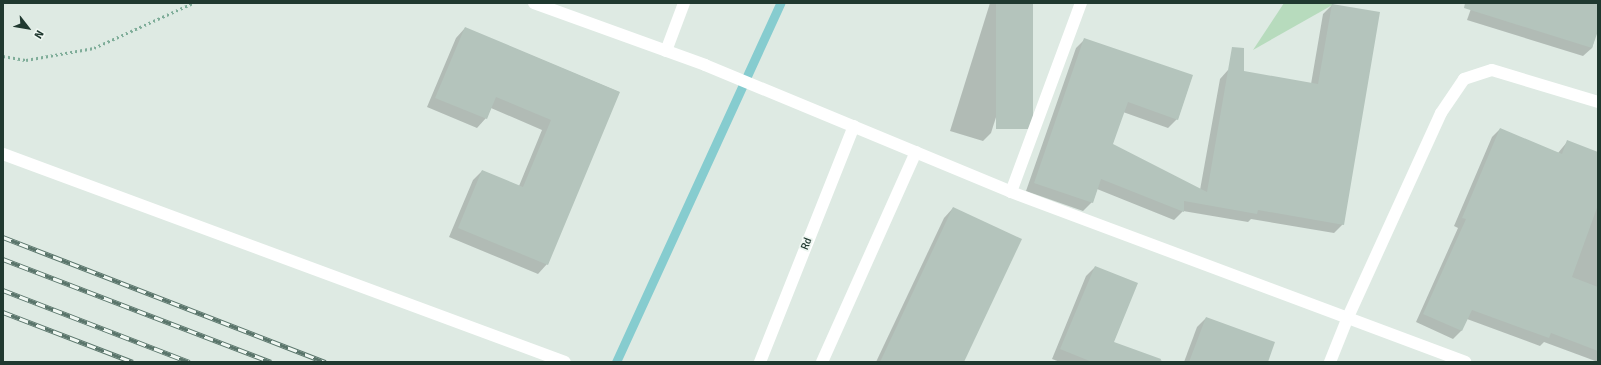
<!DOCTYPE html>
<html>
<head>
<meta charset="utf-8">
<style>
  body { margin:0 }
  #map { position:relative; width:1601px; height:365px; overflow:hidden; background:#deeae3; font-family:Signika,sans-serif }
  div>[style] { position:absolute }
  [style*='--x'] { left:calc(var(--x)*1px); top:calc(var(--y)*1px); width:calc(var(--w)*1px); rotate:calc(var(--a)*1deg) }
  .green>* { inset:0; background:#b7dbbd }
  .shadow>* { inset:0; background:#0003 }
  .stream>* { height:9px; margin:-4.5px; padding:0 4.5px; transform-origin:4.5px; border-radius:4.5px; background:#86cccf }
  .building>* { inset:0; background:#b4c4bc; transform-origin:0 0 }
  .path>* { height:2.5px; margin-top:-1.25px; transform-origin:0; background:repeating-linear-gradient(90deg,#7fad99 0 2px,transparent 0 5px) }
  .minor>* { height:12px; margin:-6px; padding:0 6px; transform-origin:6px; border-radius:6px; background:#fff }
  .tertiary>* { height:12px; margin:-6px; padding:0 6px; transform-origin:6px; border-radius:6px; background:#fff }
  .rail>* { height:4.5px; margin-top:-2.25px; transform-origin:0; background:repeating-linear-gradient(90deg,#eff7f2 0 9px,#5a756b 0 18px); box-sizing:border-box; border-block:1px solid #5a756b }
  span { translate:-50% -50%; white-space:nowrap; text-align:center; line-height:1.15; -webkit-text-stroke:3.5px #eff7f2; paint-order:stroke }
  .street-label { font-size:11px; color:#203930 }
  .frame { position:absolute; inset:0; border:4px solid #203930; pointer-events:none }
  .north { position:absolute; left:8px; top:8px; width:40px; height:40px; -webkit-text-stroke:3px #eff7f2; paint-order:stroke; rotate:121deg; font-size:11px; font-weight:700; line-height:16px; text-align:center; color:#203930 }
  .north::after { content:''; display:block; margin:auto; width:14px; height:18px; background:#203930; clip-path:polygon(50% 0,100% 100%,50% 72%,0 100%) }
</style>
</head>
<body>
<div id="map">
  <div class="green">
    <i style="clip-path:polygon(1284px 3px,1336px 3px,1253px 50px)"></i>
  </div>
  <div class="shadow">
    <i style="clip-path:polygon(990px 3px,1032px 3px,991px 133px,983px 141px,950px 131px)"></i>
    <i style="clip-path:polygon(1473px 3px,1598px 3px,1598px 27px,1592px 48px,1583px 56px,1467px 20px)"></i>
    <i style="clip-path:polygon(1332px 5px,1343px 224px,1334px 233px,1251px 219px,1248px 222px,1183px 211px,1174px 220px,1097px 189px,1092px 202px,1083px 211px,1026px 191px,1076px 48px,1085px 39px,1177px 119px,1168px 128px,1123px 112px,1112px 145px,1200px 190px,1220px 79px,1228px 70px,1311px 84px,1323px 14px)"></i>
    <i style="clip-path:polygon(465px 28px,619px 92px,547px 264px,538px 274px,449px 237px,473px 180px,482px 171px,519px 186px,542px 130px,491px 108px,486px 118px,477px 128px,427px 107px,456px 38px)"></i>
    <i style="clip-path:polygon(1500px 129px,1558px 153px,1567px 142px,1598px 153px,1598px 362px,1544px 342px,1540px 346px,1467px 319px,1461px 331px,1453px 339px,1416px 322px,1458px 228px,1454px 226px,1492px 137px)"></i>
    <i style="clip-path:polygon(953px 208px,963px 362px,876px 362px,944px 218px)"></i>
    <i style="clip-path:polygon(1095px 267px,1112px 343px,1165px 362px,1060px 362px,1052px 359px,1086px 276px)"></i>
    <i style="clip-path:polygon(1206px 318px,1267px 362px,1184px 362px,1197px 327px)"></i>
  </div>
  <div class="stream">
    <i style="--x:616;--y:362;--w:395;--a:-65.4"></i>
  </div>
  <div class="building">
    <i style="left:996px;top:3px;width:37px;height:126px"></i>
    <i style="clip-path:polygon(1465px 3px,1598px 3px,1598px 31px,1592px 48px,1464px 8px)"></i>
    <i style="clip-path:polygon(1332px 4px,1380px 12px,1344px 225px,1258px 210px,1257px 214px,1184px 201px,1184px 212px,1101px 179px,1093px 203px,1034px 183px,1084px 38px,1193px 75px,1178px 120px,1128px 102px,1113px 144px,1207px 192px,1232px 47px,1244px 48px,1244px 71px,1318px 84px)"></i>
    <i style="clip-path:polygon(465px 27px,620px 92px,548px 265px,458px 228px,482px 170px,523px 187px,551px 120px,496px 97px,487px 119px,435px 98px)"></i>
    <i style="clip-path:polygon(1500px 128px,1562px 154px,1567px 140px,1598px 152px,1598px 205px,1572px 277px,1598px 287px,1598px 351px,1551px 333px,1549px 338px,1472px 310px,1462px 331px,1423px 314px,1466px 219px,1462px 218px)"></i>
    <i style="clip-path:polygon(953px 207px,1022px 239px,964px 362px,880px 362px)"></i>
    <i style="clip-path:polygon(1095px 266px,1138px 283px,1114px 342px,1161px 359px,1160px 362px,1092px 362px,1060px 349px)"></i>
    <i style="clip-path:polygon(1206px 317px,1275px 342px,1268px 362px,1189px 362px)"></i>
  </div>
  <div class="path">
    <i style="--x:3;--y:56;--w:23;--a:10"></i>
    <i style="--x:26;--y:60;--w:69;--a:-10"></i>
    <i style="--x:94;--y:48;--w:109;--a:-24.4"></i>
  </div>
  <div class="minor">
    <i style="--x:534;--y:3;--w:182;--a:19.9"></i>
    <i style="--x:705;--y:65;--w:331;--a:22.5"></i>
    <i style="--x:1011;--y:192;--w:485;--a:20.5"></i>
    <i style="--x:666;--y:51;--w:51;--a:-69.4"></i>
    <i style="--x:1011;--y:192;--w:202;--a:-69.7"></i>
    <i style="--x:760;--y:362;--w:254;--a:-68.3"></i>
    <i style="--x:822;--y:362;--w:230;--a:-65.9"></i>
    <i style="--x:1330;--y:362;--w:48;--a:-68.2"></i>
    <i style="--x:1348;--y:317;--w:224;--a:-65.5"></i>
    <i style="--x:1441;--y:113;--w:41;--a:-55.9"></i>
    <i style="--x:1464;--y:79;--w:29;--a:-18"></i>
    <i style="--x:1492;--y:70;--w:111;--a:16.8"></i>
  </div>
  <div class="tertiary">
    <i style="--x:3;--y:154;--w:599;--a:20.31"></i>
  </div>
  <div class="rail">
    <i style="--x:3;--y:237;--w:346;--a:21.2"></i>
    <i style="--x:3;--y:259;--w:287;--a:21"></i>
    <i style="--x:3;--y:290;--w:200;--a:21.1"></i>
    <i style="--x:3;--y:312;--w:139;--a:21"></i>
  </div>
  <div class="street-label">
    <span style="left:807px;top:244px;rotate:-68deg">Rd</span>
  </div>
  <div class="frame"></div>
  <div class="north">N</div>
</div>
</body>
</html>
